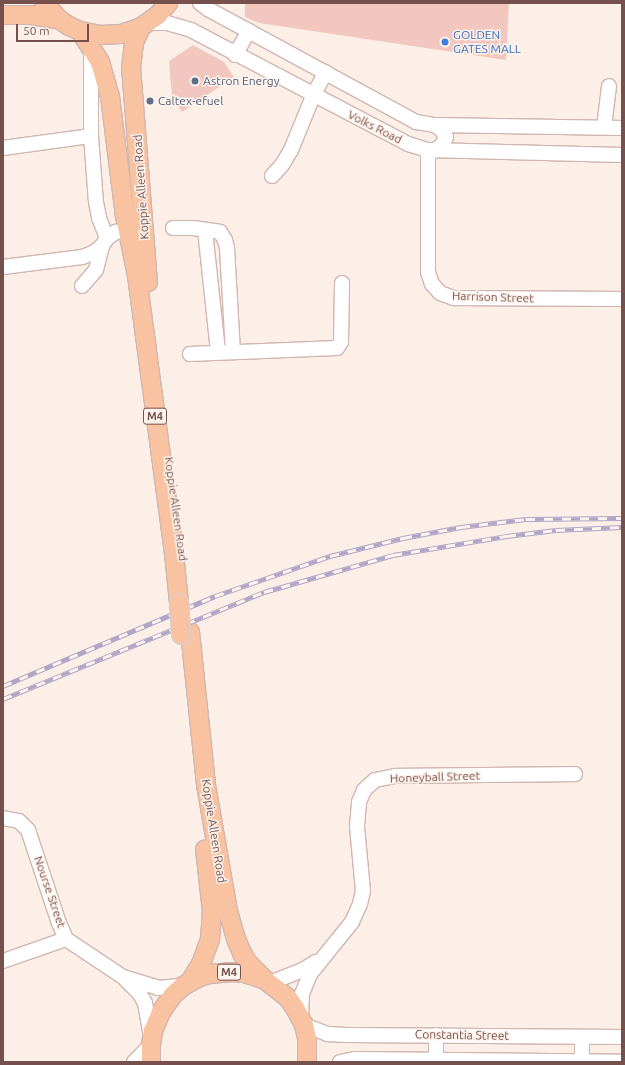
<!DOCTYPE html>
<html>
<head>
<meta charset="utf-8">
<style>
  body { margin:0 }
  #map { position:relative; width:625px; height:1065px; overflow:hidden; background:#fcefe7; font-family:Ubuntu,sans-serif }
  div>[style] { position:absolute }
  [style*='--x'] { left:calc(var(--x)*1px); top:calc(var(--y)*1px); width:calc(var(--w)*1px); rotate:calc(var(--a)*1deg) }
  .building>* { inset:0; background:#f1c7bf }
  .roads { filter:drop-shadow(1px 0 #d0b6b0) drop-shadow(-1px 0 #d0b6b0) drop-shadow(0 1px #d0b6b0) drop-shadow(0 -1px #d0b6b0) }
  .minor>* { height:14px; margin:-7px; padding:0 7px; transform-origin:7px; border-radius:7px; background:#fff }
  .major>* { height:18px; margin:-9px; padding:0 9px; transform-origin:9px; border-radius:9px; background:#f9c2a1 }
  .rail>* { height:4.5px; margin-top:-2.25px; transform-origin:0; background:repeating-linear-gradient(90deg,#fff4ed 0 9px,#afa5c6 0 18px); box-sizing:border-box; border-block:1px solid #afa5c6 }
  .bridges { filter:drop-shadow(1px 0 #d8cecd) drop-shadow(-1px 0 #d8cecd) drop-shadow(0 1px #d8cecd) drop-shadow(0 -1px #d8cecd) }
  .major-bridge>* { height:18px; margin:-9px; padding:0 9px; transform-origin:9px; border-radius:9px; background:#f9c2a1 }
  .dots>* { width:11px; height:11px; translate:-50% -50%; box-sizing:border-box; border:2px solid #fff4ed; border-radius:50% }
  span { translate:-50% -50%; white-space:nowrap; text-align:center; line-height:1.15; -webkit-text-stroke:3px #fff4ed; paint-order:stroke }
  .shield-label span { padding:1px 3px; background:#fff4ed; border:1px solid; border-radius:3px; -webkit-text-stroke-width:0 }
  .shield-label { font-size:11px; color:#75504c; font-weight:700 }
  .shop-label { font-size:12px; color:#366cbe }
  .left { translate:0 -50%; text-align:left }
  .service-label { font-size:12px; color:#4e5e75 }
  .street-label { font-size:12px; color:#75504c }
  .frame { position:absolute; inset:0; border:4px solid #75504c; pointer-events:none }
  .scale { position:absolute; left:16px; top:24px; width:73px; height:18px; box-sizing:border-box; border:2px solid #75504c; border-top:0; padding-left:5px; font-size:12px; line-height:14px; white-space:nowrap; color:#75504c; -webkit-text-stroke:3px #fff4ed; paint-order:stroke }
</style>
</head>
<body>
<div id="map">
  <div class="building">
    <i style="clip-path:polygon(245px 3px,509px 3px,506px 60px,259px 23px,245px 17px)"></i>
    <i style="clip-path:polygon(193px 45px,224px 62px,234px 77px,182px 112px,172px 97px,169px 61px)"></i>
  </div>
  <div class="roads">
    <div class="minor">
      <i style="--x:200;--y:3;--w:10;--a:37"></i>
      <i style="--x:208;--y:9;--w:237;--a:28.5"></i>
      <i style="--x:416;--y:122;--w:18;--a:9"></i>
      <i style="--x:434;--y:125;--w:188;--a:0.9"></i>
      <i style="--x:148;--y:23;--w:19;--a:0"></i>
      <i style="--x:167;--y:23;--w:25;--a:16"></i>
      <i style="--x:191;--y:30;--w:245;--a:27.7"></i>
      <i style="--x:408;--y:144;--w:21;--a:17"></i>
      <i style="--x:428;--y:150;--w:194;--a:1.5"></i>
      <i style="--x:91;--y:48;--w:88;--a:90"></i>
      <i style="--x:91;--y:136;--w:66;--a:85.7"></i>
      <i style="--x:96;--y:202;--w:16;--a:79"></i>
      <i style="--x:99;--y:218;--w:22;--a:68"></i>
      <i style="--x:235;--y:55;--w:28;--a:-60"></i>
      <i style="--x:604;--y:127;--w:41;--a:-83"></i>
      <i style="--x:3;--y:148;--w:89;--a:-7.8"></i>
      <i style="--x:428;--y:150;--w:122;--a:90"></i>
      <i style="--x:428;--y:272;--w:13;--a:72"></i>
      <i style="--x:432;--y:284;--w:12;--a:48"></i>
      <i style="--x:440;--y:293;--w:15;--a:20"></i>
      <i style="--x:454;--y:298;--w:168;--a:0.3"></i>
      <i style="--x:434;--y:151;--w:10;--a:-37"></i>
      <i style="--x:442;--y:145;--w:9;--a:-63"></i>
      <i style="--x:446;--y:137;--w:9;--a:-122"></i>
      <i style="--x:441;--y:129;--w:8;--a:-150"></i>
      <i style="--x:272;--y:176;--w:15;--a:-48"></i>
      <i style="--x:282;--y:165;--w:17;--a:-59"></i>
      <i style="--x:291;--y:150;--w:58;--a:-67.8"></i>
      <i style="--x:313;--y:96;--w:27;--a:-62"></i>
      <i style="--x:173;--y:228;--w:20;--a:0"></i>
      <i style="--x:193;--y:228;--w:27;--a:8"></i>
      <i style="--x:220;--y:232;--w:9;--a:58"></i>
      <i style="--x:225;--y:240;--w:8;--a:76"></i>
      <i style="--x:227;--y:248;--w:104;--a:86.7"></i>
      <i style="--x:205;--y:230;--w:123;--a:83.9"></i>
      <i style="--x:3;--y:267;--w:80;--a:-7.2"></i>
      <i style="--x:82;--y:257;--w:12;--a:-20"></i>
      <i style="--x:93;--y:253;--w:11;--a:-38"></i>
      <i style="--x:102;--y:246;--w:9;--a:-58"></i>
      <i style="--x:107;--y:238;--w:11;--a:-34"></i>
      <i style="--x:116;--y:232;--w:20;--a:-9"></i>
      <i style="--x:82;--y:286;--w:21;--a:-49"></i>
      <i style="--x:96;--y:270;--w:25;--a:-76"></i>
      <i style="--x:190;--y:354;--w:147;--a:-2.3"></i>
      <i style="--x:337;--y:348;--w:7;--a:-56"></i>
      <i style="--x:341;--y:342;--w:59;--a:-89"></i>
      <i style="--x:3;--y:818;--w:16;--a:11"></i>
      <i style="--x:19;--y:821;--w:13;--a:45"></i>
      <i style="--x:28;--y:830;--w:98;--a:71.6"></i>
      <i style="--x:59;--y:923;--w:17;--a:66"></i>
      <i style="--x:66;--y:939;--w:69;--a:33.7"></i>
      <i style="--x:123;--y:977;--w:37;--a:17"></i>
      <i style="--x:158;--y:988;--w:25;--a:-5"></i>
      <i style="--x:3;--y:961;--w:67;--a:-19.2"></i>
      <i style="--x:126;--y:980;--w:20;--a:45"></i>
      <i style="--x:140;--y:994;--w:10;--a:61"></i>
      <i style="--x:145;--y:1003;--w:36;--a:80"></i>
      <i style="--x:270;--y:983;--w:35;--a:-22"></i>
      <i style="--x:303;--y:970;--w:15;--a:-32"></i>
      <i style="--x:301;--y:1018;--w:24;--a:-88"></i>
      <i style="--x:302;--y:994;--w:22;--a:-68"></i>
      <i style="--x:310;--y:974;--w:67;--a:-51.1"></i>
      <i style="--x:352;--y:922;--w:20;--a:-66"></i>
      <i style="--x:360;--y:904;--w:13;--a:-77"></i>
      <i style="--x:363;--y:891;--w:65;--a:-95.3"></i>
      <i style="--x:357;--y:826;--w:24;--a:-85"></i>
      <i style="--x:359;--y:802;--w:13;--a:-67"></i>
      <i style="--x:364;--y:790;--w:15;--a:-42"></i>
      <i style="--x:375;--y:780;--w:20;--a:-11"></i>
      <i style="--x:395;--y:776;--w:180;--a:-0.6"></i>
      <i style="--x:304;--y:1025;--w:26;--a:21"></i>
      <i style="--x:328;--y:1034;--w:19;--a:3"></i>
      <i style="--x:347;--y:1035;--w:275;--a:0.4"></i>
      <i style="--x:436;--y:1035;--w:25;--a:90"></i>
      <i style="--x:582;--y:1037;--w:24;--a:90"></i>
      <i style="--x:134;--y:1062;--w:24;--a:-45"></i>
      <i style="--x:340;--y:1062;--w:16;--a:-11"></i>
      <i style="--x:356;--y:1059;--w:266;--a:0.6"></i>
    </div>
    <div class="major">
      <i style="--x:44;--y:3;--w:23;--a:47"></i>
      <i style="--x:60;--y:20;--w:11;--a:34"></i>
      <i style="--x:69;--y:26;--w:12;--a:24"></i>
      <i style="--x:80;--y:31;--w:20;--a:11"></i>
      <i style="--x:100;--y:35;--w:21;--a:-3"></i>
      <i style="--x:121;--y:34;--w:21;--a:-19"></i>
      <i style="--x:141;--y:27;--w:21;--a:-35"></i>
      <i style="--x:158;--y:15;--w:16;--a:-50"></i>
      <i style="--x:3;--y:15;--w:27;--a:0"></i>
      <i style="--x:30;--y:15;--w:30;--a:9"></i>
      <i style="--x:141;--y:27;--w:17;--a:114"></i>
      <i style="--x:134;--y:43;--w:24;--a:97"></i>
      <i style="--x:131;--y:67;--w:216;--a:85.5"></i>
      <i style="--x:80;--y:31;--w:37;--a:57"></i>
      <i style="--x:100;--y:62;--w:35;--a:74"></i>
      <i style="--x:110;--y:96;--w:121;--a:82.9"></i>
      <i style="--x:125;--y:216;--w:61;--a:78.7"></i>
      <i style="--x:137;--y:276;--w:279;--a:82.4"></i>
      <i style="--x:174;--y:553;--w:50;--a:84.3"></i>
      <i style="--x:190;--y:632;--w:154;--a:84"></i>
      <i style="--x:206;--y:785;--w:128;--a:80.1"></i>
      <i style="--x:228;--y:911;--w:29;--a:74"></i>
      <i style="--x:236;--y:939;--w:15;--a:67"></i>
      <i style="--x:242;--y:953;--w:12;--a:59"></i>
      <i style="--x:248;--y:963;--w:24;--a:45"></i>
      <i style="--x:190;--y:982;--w:21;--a:-59"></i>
      <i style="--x:201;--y:964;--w:27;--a:-70"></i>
      <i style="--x:210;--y:939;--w:27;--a:-86"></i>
      <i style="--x:212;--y:912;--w:63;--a:-96.3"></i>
      <i style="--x:151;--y:1062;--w:17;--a:-90"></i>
      <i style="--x:151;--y:1045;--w:14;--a:-82"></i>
      <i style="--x:153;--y:1031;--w:21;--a:-67"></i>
      <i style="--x:161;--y:1012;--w:21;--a:-55"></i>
      <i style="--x:173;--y:995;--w:13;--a:-42"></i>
      <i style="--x:183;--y:986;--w:19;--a:-28"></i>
      <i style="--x:200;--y:977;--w:10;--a:-17"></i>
      <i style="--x:210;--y:974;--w:23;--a:-5"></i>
      <i style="--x:233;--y:972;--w:11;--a:5"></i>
      <i style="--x:244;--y:973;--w:22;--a:18"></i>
      <i style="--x:265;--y:980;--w:29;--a:38"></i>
      <i style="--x:288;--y:998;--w:12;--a:55"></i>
      <i style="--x:295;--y:1008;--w:19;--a:62"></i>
      <i style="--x:304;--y:1025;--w:13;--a:77"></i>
      <i style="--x:307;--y:1038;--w:24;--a:90"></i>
    </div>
  </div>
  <div class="rail">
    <i style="--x:3;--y:686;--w:230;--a:-23"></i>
    <i style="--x:215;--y:596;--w:122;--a:-19.2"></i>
    <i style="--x:330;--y:556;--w:75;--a:-13.9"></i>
    <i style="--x:403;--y:538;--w:59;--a:-10.7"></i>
    <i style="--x:461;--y:527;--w:65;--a:-7"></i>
    <i style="--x:526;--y:519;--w:96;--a:-0.6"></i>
    <i style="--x:3;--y:699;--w:282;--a:-22.3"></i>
    <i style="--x:264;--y:592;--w:134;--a:-16"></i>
    <i style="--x:393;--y:555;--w:116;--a:-9.5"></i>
    <i style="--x:507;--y:536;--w:49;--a:-7"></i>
    <i style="--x:556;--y:530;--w:66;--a:-2.6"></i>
  </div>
  <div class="bridges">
    <div class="major-bridge">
      <i style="--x:179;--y:603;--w:32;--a:86"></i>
    </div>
  </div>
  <div class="dots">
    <i style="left:445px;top:42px;background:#3f7fe0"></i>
    <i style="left:195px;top:81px;background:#5c6f8a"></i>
    <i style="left:150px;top:101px;background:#5c6f8a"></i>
  </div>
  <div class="shield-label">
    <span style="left:155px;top:416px">M4</span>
    <span style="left:229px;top:972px">M4</span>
  </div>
  <div class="shop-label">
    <span class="left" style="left:453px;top:42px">GOLDEN<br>GATES MALL</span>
  </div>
  <div class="service-label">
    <span class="left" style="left:203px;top:81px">Astron Energy</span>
    <span class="left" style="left:158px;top:101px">Caltex-efuel</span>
  </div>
  <div class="street-label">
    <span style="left:375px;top:127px;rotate:27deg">Volks Road</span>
    <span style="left:141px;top:187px;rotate:-94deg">Koppie Alleen Road</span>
    <span style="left:493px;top:297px;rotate:2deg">Harrison Street</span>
    <span style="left:176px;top:509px;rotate:82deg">Koppie Alleen Road</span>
    <span style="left:435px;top:777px;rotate:-2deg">Honeyball Street</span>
    <span style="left:214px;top:831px;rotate:81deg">Koppie Alleen Road</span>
    <span style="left:50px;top:892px;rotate:71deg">Nourse Street</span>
    <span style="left:462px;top:1035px;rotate:1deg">Constantia Street</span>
  </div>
  <div class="frame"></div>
  <div class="scale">50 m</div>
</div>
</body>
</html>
